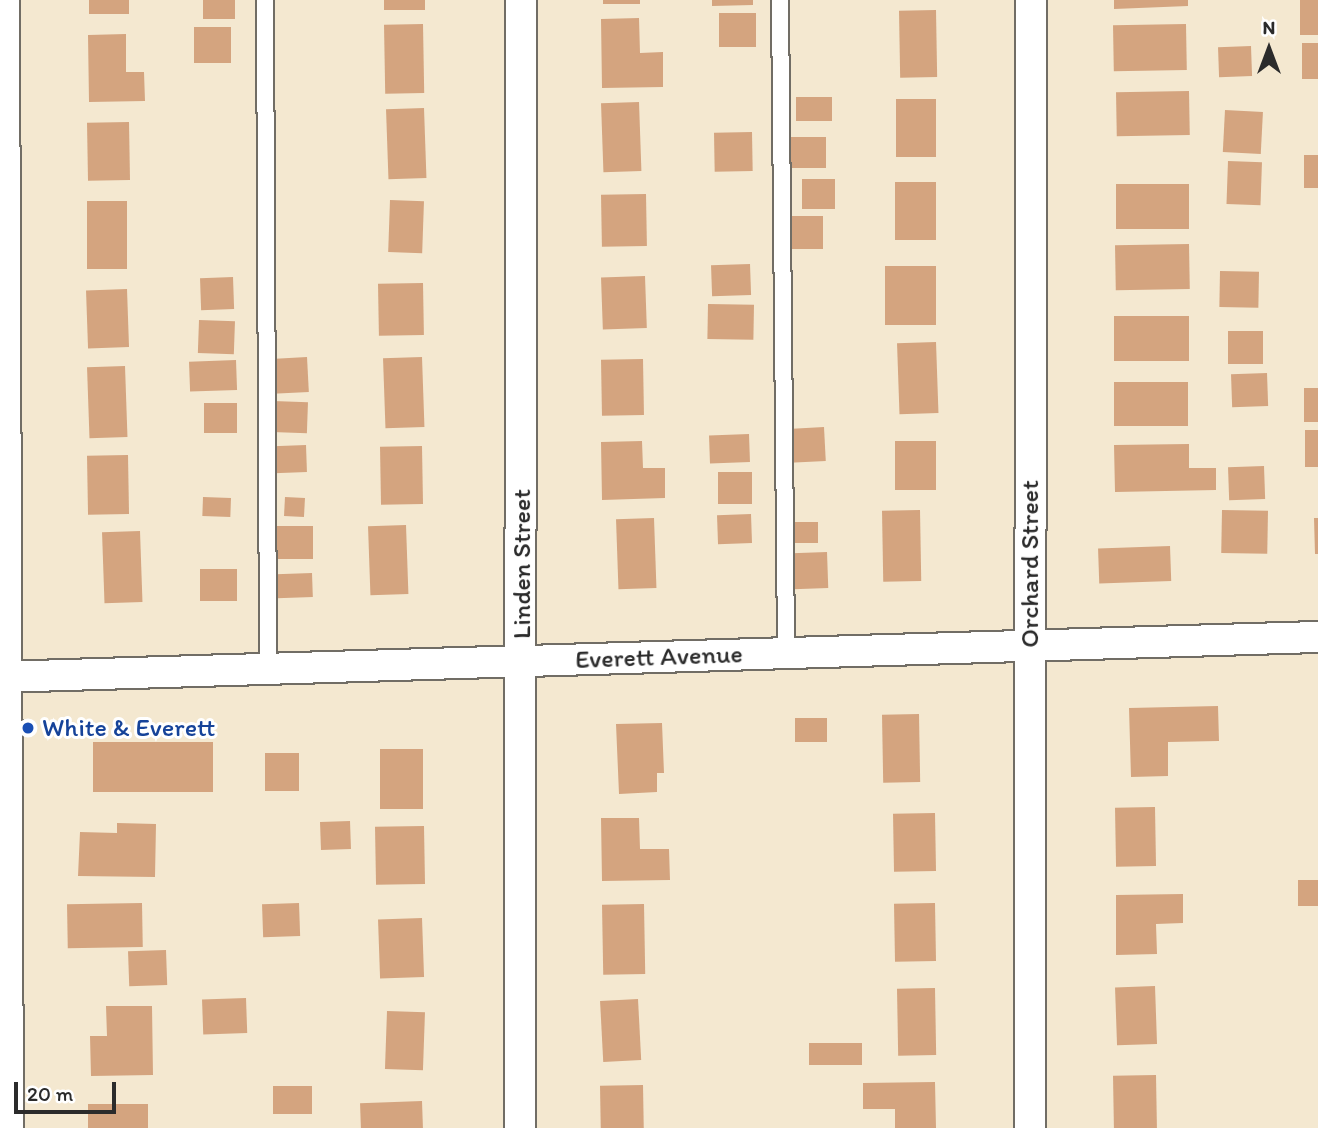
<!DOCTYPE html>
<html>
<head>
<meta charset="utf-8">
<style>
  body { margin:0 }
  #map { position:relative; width:1318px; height:1128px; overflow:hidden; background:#f4e8d0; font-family:Itim,sans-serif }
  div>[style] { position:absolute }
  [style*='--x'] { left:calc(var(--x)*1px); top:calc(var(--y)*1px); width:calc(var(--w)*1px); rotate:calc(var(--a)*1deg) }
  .building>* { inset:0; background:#d4a47f; transform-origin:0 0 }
  .roads { filter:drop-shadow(2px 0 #716d65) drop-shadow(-2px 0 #716d65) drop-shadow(0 2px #716d65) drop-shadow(0 -2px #716d65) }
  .lane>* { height:16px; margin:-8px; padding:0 8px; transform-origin:8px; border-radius:8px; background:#fff }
  .street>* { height:30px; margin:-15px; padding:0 15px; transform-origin:15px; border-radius:15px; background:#fff }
  .dots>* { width:19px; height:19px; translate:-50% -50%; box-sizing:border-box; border:4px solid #fff; border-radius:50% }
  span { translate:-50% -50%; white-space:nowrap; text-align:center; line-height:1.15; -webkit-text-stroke:6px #fff; paint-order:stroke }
  .street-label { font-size:26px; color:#2b2b2b }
  .transit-label { font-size:26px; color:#164399 }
  .left { translate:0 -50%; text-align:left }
  .north { position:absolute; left:1234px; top:14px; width:70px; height:70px; -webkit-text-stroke:5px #fff; paint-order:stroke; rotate:0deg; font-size:19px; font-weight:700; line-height:28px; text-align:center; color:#2b2b2b }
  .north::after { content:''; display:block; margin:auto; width:24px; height:32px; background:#2b2b2b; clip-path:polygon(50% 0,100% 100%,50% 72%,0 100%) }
  .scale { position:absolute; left:14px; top:1082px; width:102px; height:32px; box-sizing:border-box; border:4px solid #2b2b2b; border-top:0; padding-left:9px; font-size:21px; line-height:24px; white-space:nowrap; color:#2b2b2b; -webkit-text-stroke:5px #fff; paint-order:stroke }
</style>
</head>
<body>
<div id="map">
  <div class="building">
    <i style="left:89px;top:0;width:40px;height:14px"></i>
    <i style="left:203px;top:0;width:32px;height:19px"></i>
    <i style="left:384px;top:0;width:41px;height:10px"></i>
    <i style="left:603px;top:0;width:37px;height:4px"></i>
    <i style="clip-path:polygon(712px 0,753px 0,753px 5px,712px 6px)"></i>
    <i style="clip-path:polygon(1114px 0,1188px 0,1188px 6px,1114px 9px)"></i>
    <i style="left:1318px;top:0;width:35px;height:18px;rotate:90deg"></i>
    <i style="left:936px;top:10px;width:67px;height:37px;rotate:89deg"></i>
    <i style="left:719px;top:13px;width:37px;height:34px"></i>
    <i style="clip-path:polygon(639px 18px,640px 53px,663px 52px,663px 87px,602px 88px,601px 19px)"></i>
    <i style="left:423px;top:24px;width:69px;height:39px;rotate:89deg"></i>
    <i style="left:1186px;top:24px;width:46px;height:73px;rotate:89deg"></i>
    <i style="left:194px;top:27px;width:37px;height:36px"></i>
    <i style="clip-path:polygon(126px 34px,126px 72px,144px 72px,145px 101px,89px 102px,88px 35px)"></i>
    <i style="left:1302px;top:43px;width:16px;height:36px"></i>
    <i style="left:1251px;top:46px;width:30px;height:33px;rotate:88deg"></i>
    <i style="left:1189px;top:91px;width:44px;height:73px;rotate:89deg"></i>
    <i style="left:832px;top:97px;width:24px;height:36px;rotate:90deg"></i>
    <i style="left:896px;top:99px;width:40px;height:58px"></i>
    <i style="left:639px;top:102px;width:69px;height:38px;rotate:88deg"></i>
    <i style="left:424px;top:108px;width:70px;height:38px;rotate:88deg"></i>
    <i style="left:1225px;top:110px;width:38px;height:42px;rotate:3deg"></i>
    <i style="left:129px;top:122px;width:58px;height:42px;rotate:89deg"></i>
    <i style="left:752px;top:132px;width:39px;height:38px;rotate:89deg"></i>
    <i style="left:788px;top:137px;width:38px;height:31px"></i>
    <i style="left:1304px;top:155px;width:14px;height:33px"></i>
    <i style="left:1228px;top:161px;width:34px;height:43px;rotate:2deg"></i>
    <i style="left:802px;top:179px;width:33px;height:30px"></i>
    <i style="left:936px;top:182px;width:58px;height:41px;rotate:90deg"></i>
    <i style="left:1116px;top:184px;width:73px;height:45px"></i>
    <i style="left:646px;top:194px;width:52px;height:45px;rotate:89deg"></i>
    <i style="left:390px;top:200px;width:34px;height:52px;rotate:2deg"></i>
    <i style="left:127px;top:201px;width:68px;height:40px;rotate:90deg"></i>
    <i style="left:823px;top:216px;width:33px;height:35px;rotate:90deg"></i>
    <i style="left:1189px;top:244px;width:45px;height:74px;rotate:89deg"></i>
    <i style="left:750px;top:264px;width:31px;height:39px;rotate:88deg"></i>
    <i style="left:885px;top:266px;width:51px;height:59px"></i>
    <i style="left:1220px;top:271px;width:39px;height:36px;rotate:1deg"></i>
    <i style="left:645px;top:276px;width:52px;height:44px;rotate:88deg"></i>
    <i style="left:233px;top:277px;width:32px;height:33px;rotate:88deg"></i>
    <i style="left:423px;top:283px;width:52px;height:45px;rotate:89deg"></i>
    <i style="left:127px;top:289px;width:58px;height:41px;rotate:88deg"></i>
    <i style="left:708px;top:304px;width:46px;height:35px;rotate:1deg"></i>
    <i style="left:1189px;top:316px;width:45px;height:75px;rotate:90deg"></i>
    <i style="left:199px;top:320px;width:36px;height:33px;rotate:2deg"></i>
    <i style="left:1263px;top:331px;width:33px;height:35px;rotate:90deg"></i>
    <i style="left:936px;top:342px;width:71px;height:39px;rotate:88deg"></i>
    <i style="left:307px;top:357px;width:35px;height:36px;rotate:87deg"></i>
    <i style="left:422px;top:357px;width:70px;height:39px;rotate:88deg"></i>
    <i style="left:643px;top:359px;width:56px;height:42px;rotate:89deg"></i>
    <i style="left:236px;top:360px;width:30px;height:47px;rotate:88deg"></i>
    <i style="left:125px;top:366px;width:71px;height:38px;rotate:88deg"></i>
    <i style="left:1267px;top:373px;width:33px;height:36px;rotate:88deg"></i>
    <i style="left:1188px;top:382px;width:44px;height:74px;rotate:90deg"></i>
    <i style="left:1304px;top:388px;width:14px;height:34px"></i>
    <i style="left:273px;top:401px;width:35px;height:31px;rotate:2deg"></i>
    <i style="left:237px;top:403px;width:30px;height:33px;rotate:90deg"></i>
    <i style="left:824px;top:427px;width:34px;height:36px;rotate:87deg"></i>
    <i style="left:1305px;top:430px;width:13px;height:37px"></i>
    <i style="left:749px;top:434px;width:28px;height:40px;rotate:88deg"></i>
    <i style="clip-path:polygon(642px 441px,643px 468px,665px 468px,665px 498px,602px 500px,601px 442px)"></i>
    <i style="left:936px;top:441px;width:49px;height:41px;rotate:90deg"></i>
    <i style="clip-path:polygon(1189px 444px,1189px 468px,1216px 468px,1216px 490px,1115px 492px,1114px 445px)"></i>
    <i style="left:306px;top:445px;width:27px;height:33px;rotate:88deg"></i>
    <i style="left:422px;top:446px;width:58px;height:42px;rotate:89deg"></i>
    <i style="left:128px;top:455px;width:59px;height:41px;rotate:89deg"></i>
    <i style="left:1264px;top:466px;width:33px;height:36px;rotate:88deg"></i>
    <i style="left:718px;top:472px;width:34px;height:32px"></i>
    <i style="left:203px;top:497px;width:28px;height:19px;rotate:2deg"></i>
    <i style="left:285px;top:497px;width:20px;height:19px;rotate:3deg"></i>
    <i style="left:920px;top:510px;width:71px;height:38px;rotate:89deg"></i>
    <i style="left:1222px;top:510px;width:46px;height:43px;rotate:1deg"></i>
    <i style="left:751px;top:514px;width:29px;height:34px;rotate:88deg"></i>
    <i style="left:654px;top:518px;width:70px;height:38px;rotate:88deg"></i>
    <i style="clip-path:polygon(1314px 518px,1318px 518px,1318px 554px,1315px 554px)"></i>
    <i style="left:791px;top:522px;width:27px;height:21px"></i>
    <i style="left:406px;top:525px;width:69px;height:38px;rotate:88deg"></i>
    <i style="left:275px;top:526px;width:38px;height:33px"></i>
    <i style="left:140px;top:531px;width:71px;height:38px;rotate:88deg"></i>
    <i style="left:1170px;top:546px;width:35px;height:72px;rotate:88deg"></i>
    <i style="left:827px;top:552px;width:36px;height:42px;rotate:88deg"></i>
    <i style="left:200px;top:569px;width:37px;height:32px"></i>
    <i style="left:312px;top:573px;width:24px;height:36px;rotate:88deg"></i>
    <i style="clip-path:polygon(1218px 706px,1219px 741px,1168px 742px,1168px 776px,1131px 777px,1129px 708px)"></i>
    <i style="left:919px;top:714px;width:68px;height:37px;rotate:89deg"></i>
    <i style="left:795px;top:718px;width:32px;height:24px"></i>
    <i style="clip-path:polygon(662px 723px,664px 773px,657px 773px,657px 792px,619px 794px,616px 724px)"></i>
    <i style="left:213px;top:742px;width:50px;height:120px;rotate:90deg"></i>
    <i style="left:380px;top:749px;width:43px;height:60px"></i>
    <i style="left:265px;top:753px;width:34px;height:38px"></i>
    <i style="left:1155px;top:807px;width:59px;height:40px;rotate:89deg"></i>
    <i style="left:935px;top:813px;width:58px;height:42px;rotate:89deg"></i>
    <i style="clip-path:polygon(601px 818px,639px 818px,640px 849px,669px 849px,670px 880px,602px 881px)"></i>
    <i style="left:350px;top:821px;width:28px;height:30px;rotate:88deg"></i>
    <i style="clip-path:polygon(117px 823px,156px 824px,155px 877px,78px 876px,80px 832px,117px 833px)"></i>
    <i style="left:424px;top:826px;width:58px;height:49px;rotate:89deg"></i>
    <i style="left:1318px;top:880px;width:26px;height:20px;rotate:90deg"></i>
    <i style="clip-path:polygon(1183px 894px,1183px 923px,1156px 924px,1157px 954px,1116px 955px,1116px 895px)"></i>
    <i style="left:142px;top:903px;width:44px;height:75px;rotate:89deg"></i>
    <i style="left:299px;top:903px;width:33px;height:37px;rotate:88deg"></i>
    <i style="left:935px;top:903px;width:58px;height:41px;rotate:89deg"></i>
    <i style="left:644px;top:904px;width:70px;height:42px;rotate:89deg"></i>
    <i style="left:422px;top:918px;width:59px;height:44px;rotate:88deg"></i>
    <i style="left:166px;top:950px;width:35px;height:38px;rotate:88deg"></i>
    <i style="left:1155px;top:986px;width:58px;height:40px;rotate:88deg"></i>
    <i style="left:935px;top:988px;width:67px;height:38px;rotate:89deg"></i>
    <i style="left:246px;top:998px;width:35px;height:44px;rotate:88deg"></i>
    <i style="left:638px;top:999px;width:61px;height:38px;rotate:87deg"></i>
    <i style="clip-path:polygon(106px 1006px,152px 1006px,153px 1075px,91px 1076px,90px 1036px,107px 1036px)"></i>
    <i style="left:387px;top:1011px;width:38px;height:58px;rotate:2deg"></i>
    <i style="left:862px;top:1043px;width:22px;height:53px;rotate:90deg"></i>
    <i style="left:1156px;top:1075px;width:53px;height:43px;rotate:89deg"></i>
    <i style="clip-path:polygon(935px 1082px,936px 1128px,895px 1128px,895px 1109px,863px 1109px,863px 1083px)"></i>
    <i style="left:643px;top:1085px;width:43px;height:43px;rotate:89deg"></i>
    <i style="left:312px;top:1086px;width:28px;height:39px;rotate:90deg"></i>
    <i style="left:422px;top:1101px;width:27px;height:62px;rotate:88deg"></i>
    <i style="left:148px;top:1104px;width:24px;height:60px;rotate:90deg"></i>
  </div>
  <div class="roads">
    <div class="lane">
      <i style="--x:265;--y:0;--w:669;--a:89.74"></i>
      <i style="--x:780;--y:0;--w:653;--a:89.47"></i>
    </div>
    <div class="street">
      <i style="--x:4;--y:0;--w:1128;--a:89.8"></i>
      <i style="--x:0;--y:677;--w:1319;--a:-1.74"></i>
      <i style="--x:520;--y:1128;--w:1128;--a:-89.95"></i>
      <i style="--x:1030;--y:1128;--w:1128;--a:-89.95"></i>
    </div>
  </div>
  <div class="dots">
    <i style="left:28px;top:728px;background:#1a4fb4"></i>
  </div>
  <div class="street-label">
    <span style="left:522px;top:564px;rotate:-90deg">Linden Street</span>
    <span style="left:1030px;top:564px;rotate:-90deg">Orchard Street</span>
    <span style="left:659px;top:657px;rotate:-2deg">Everett Avenue</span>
  </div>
  <div class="transit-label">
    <span class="left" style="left:42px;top:728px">White &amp; Everett</span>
  </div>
  <div class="north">N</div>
  <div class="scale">20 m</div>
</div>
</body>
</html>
